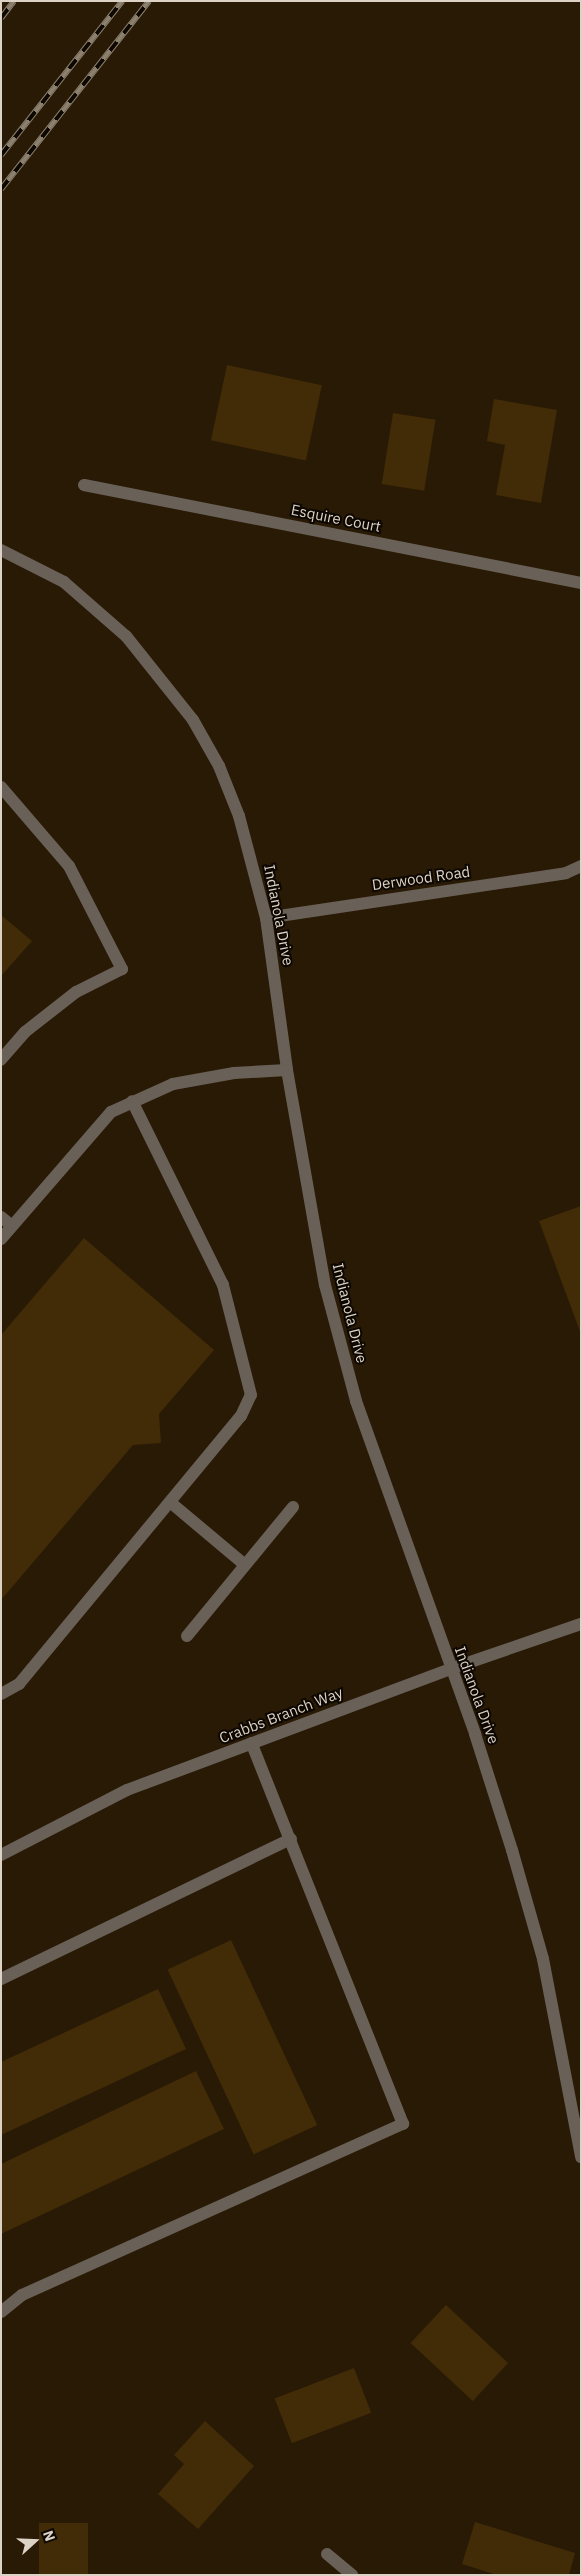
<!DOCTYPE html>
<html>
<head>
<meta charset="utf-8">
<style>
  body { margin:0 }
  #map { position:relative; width:582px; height:2576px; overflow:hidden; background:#291a05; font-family:"IBM Plex Sans",sans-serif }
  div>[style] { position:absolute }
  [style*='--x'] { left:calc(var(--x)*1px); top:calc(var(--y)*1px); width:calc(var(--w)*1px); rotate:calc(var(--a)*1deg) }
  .building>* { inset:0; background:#422b07; transform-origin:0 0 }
  .minor>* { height:12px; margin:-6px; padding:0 6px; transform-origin:6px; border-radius:6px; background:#696057 }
  .rail>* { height:5.5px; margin-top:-2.75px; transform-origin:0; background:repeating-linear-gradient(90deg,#0d0702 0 11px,#8c806f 0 22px); box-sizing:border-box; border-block:1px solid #8c806f }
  span { translate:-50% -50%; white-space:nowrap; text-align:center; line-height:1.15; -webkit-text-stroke:4px #0d0702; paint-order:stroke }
  .street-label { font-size:15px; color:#dcd2c5 }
  .frame { position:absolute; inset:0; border:2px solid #dcd2c5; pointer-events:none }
  .north { position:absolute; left:10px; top:2516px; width:50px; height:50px; -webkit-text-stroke:4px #0d0702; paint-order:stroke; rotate:70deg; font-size:14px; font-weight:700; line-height:20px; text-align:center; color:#dcd2c5 }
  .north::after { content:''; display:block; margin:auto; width:18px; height:22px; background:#dcd2c5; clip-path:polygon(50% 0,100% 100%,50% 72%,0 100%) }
</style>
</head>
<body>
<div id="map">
  <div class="building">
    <i style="left:227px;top:365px;width:97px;height:77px;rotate:12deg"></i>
    <i style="clip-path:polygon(494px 399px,557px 410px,541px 503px,496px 495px,505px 445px,487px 441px)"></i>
    <i style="left:393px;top:413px;width:43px;height:72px;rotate:9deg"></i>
    <i style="clip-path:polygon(1px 915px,32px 941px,1px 976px)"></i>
    <i style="clip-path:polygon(581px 1206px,581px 1334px,539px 1221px)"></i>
    <i style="clip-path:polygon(84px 1238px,214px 1350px,159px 1414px,161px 1443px,133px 1445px,1px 1600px,1px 1335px)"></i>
    <i style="left:231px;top:1940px;width:204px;height:70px;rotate:65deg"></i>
    <i style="clip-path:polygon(158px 1989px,186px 2049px,1px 2135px,1px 2062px)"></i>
    <i style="clip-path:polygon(196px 2071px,224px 2129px,1px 2234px,1px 2164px)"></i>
    <i style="left:446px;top:2305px;width:85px;height:52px;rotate:43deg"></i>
    <i style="left:354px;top:2368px;width:48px;height:85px;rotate:69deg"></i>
    <i style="clip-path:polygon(205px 2421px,254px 2466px,198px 2529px,158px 2494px,184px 2464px,174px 2455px)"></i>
    <i style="clip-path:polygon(475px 2522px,575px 2553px,569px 2575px,497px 2575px,462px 2564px)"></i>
    <i style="left:39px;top:2523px;width:49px;height:52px"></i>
  </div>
  <div class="minor">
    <i style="--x:84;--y:485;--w:507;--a:11.15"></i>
    <i style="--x:1;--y:550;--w:71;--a:26.9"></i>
    <i style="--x:64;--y:582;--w:82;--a:41.1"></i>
    <i style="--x:126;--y:636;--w:107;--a:51.4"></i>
    <i style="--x:193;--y:720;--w:53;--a:60.5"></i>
    <i style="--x:219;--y:766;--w:54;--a:68.2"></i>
    <i style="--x:239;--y:816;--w:106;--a:75.2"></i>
    <i style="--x:266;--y:918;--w:153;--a:82.1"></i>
    <i style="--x:287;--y:1070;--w:218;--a:80"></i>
    <i style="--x:325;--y:1285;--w:120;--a:75"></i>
    <i style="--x:356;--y:1401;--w:354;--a:70.3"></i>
    <i style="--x:475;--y:1734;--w:122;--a:72.3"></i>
    <i style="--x:512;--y:1850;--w:113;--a:74.1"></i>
    <i style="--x:543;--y:1959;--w:202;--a:79.1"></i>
    <i style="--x:1;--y:787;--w:104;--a:49.3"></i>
    <i style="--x:69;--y:866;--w:116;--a:62.8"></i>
    <i style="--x:122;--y:969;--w:51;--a:153.4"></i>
    <i style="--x:76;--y:992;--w:65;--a:141.9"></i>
    <i style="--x:25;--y:1032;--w:37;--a:131"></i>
    <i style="--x:266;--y:918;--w:303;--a:-8.5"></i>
    <i style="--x:566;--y:873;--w:17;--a:-25"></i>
    <i style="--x:1;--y:1217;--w:14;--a:39"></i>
    <i style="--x:1;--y:1239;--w:168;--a:-49.1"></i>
    <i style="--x:111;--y:1112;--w:68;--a:-24.3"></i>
    <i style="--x:173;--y:1084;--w:62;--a:-10.2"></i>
    <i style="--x:234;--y:1073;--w:53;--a:-3.2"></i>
    <i style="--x:170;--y:1502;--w:97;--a:40"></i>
    <i style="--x:187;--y:1636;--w:167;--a:-50.6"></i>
    <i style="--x:1;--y:1694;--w:21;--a:-29"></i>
    <i style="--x:19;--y:1684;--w:348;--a:-50.4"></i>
    <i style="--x:241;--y:1416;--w:23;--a:-65"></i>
    <i style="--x:251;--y:1395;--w:114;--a:-104.3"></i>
    <i style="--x:223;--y:1285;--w:205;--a:-116.3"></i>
    <i style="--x:1;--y:1855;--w:142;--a:-27.3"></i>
    <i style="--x:127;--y:1790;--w:345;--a:-20.5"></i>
    <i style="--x:450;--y:1669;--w:139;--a:-19"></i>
    <i style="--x:1;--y:1979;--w:322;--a:-25.8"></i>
    <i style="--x:1;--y:2312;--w:27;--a:-39"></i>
    <i style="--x:22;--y:2295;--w:418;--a:-24.2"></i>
    <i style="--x:403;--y:2124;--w:410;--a:-111.7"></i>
    <i style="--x:327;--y:2554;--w:33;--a:40"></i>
  </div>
  <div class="rail">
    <i style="--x:1;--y:18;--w:21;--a:-53"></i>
    <i style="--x:1;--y:155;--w:196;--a:-51.8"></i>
    <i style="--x:1;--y:189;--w:239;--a:-51.8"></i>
  </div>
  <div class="street-label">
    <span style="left:336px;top:518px;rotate:11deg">Esquire Court</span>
    <span style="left:421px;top:878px;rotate:-8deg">Derwood Road</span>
    <span style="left:279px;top:915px;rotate:79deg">Indianola Drive</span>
    <span style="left:350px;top:1313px;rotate:76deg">Indianola Drive</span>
    <span style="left:477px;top:1695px;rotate:70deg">Indianola Drive</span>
    <span style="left:281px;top:1715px;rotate:-21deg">Crabbs Branch Way</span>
  </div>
  <div class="frame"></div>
  <div class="north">N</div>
</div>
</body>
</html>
